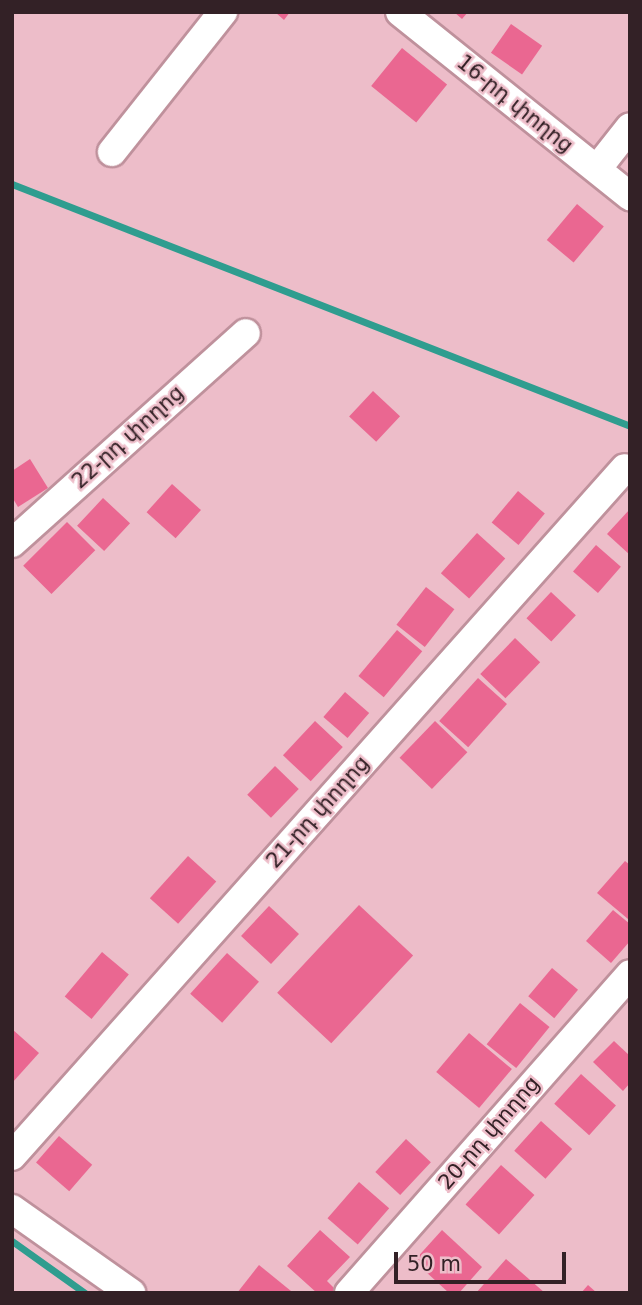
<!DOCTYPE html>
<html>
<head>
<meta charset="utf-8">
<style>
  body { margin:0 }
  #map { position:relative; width:642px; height:1305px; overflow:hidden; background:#edbdc9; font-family:"DejaVu Sans","Noto Sans Armenian",sans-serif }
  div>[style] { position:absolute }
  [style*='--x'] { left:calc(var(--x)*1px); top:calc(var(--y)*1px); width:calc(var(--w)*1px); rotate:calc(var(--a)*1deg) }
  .stream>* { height:7px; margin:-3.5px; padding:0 3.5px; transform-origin:3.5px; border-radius:3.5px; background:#2f9d8f }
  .building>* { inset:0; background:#ea6791; transform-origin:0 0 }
  .roads { filter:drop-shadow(2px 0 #bf919c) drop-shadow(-2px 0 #bf919c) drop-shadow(0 2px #bf919c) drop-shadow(0 -2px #bf919c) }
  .minor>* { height:28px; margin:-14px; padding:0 14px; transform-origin:14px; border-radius:14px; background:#fff }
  span { translate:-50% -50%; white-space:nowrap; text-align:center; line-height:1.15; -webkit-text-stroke:5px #edbdc9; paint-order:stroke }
  .street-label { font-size:21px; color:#332126 }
  .frame { position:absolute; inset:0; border:14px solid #332126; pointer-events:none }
  .scale { position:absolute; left:394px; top:1252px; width:172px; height:32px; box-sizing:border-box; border:4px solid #332126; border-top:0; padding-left:9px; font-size:21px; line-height:24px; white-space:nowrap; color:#332126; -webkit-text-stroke:5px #edbdc9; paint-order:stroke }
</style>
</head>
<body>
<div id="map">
  <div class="stream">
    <i style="--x:12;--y:184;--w:664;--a:21.38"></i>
    <i style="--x:12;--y:1241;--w:90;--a:35.5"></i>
  </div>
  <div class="building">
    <i style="clip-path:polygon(275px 12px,290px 12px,284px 20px)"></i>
    <i style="clip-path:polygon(454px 12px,468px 12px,462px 19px)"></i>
    <i style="left:511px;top:24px;width:38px;height:35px;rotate:35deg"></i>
    <i style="left:402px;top:48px;width:58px;height:49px;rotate:39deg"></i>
    <i style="left:577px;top:204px;width:35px;height:47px;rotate:40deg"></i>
    <i style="left:373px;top:391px;width:37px;height:35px;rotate:43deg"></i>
    <i style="clip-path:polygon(30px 459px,48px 488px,18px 507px,12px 497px,12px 471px)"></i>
    <i style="left:172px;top:484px;width:39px;height:38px;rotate:42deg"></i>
    <i style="left:518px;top:491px;width:35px;height:41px;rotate:40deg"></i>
    <i style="left:103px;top:498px;width:37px;height:38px;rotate:43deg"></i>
    <i style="clip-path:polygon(630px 509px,630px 555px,607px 534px)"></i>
    <i style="left:67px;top:522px;width:40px;height:62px;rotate:45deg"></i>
    <i style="left:477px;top:533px;width:38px;height:54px;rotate:42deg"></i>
    <i style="left:596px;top:545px;width:33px;height:35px;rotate:41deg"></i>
    <i style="left:426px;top:587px;width:36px;height:48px;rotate:38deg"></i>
    <i style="left:551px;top:592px;width:34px;height:36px;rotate:43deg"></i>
    <i style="left:397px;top:630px;width:33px;height:60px;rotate:40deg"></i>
    <i style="left:515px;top:638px;width:35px;height:50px;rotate:44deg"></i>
    <i style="left:478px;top:678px;width:39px;height:58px;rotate:42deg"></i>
    <i style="left:345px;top:692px;width:32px;height:33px;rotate:41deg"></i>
    <i style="left:315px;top:721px;width:38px;height:47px;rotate:43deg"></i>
    <i style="left:435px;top:721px;width:45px;height:51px;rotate:44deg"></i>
    <i style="left:275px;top:766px;width:33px;height:40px;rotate:44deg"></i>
    <i style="left:188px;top:856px;width:38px;height:57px;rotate:42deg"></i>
    <i style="clip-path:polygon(625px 861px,630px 865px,628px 919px,597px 893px)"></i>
    <i style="left:359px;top:905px;width:74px;height:120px;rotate:43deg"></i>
    <i style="left:269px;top:906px;width:41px;height:41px;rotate:43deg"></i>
    <i style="clip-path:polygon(613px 910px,630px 924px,630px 941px,611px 963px,586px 941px)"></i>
    <i style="left:102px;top:952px;width:35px;height:58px;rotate:40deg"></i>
    <i style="left:227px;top:953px;width:43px;height:55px;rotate:42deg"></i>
    <i style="left:552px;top:968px;width:34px;height:37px;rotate:40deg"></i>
    <i style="left:520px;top:1003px;width:38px;height:53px;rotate:39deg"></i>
    <i style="clip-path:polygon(12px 1029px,39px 1053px,12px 1083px)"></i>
    <i style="left:469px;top:1033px;width:56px;height:51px;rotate:40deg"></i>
    <i style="clip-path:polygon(614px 1041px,630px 1056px,630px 1083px,623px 1091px,593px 1062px)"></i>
    <i style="left:581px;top:1074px;width:47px;height:40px;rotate:42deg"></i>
    <i style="left:541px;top:1121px;width:42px;height:40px;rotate:42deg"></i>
    <i style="left:59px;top:1136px;width:44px;height:35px;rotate:41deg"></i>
    <i style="left:406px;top:1139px;width:34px;height:45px;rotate:43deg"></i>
    <i style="left:501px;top:1165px;width:45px;height:53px;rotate:42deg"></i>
    <i style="left:359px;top:1182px;width:40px;height:48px;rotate:41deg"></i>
    <i style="clip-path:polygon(320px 1230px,350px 1257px,327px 1281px,335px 1289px,331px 1293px,317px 1293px,287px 1266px)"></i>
    <i style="clip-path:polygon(442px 1230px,482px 1267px,459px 1293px,449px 1293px,414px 1261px)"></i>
    <i style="clip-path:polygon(506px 1259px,545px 1293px,476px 1293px)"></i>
    <i style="clip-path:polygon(259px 1265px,291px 1291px,290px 1293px,237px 1293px)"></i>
    <i style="clip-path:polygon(588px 1285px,597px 1293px,581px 1293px)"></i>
  </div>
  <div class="roads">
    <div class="minor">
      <i style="--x:400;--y:12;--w:295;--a:38.7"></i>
      <i style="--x:112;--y:152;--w:179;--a:-51.6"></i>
      <i style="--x:597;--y:169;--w:53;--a:-51.8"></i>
      <i style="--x:12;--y:543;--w:314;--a:-41.9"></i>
      <i style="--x:12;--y:1156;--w:921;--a:-48.3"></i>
      <i style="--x:12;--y:1209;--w:146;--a:35.2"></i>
      <i style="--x:349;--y:1293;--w:425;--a:-48.6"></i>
    </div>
  </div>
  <div class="street-label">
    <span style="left:515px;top:104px;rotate:39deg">16-րդ փողոց</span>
    <span style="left:128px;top:437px;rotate:-42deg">22-րդ փողոց</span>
    <span style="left:318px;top:812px;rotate:-48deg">21-րդ փողոց</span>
    <span style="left:489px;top:1133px;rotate:-49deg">20-րդ փողոց</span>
  </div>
  <div class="frame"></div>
  <div class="scale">50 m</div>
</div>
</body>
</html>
